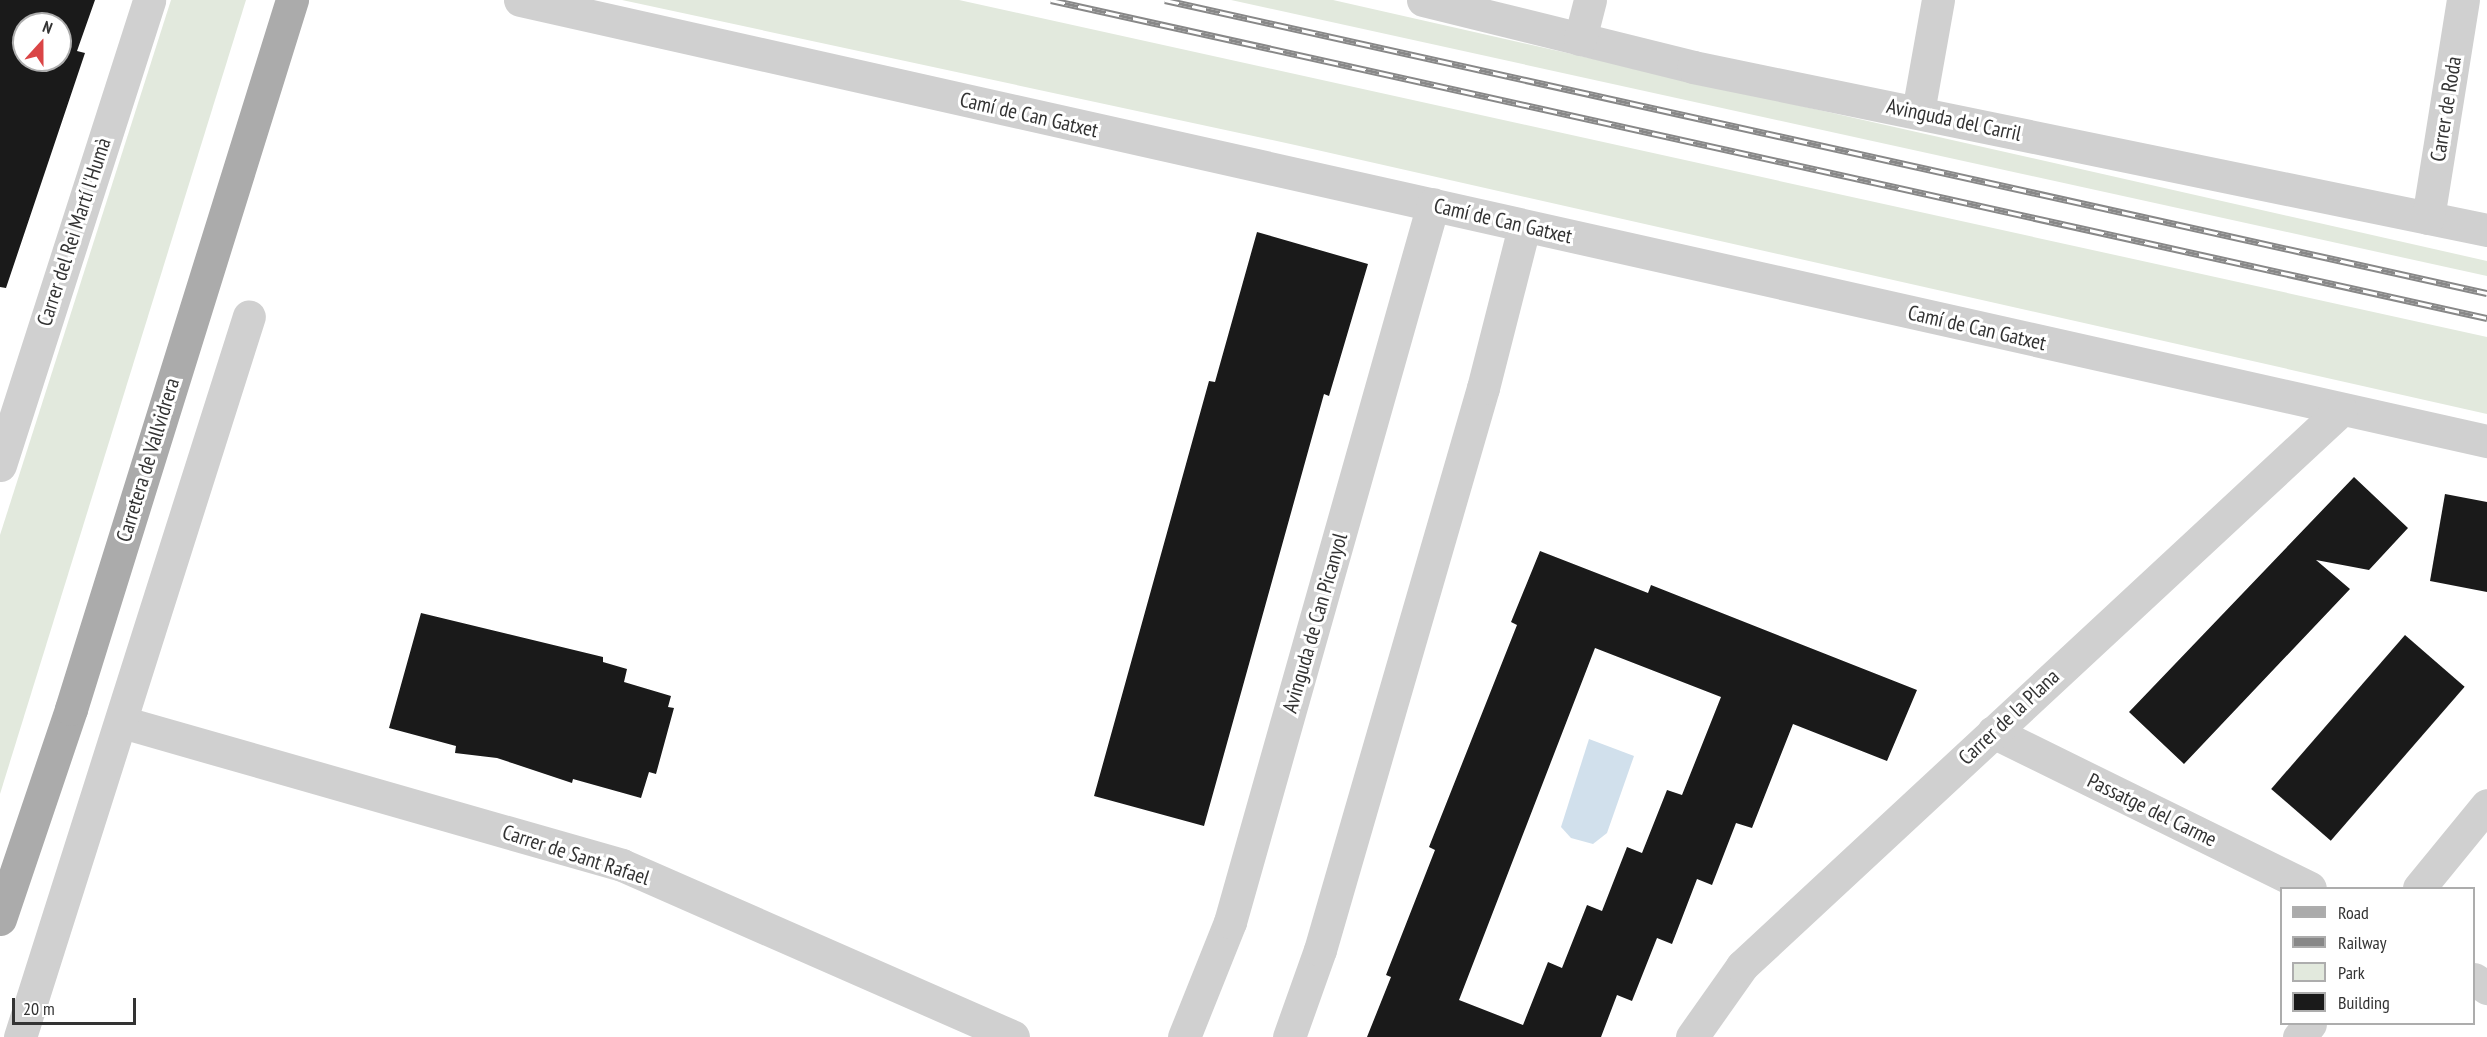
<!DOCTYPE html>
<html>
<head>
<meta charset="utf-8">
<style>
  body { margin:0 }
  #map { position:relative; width:2487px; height:1037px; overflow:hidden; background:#fff; font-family:"PT Sans Narrow",sans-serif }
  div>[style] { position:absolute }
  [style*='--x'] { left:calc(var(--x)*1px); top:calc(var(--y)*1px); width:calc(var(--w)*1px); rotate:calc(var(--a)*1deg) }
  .green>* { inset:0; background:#e2e9dd }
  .water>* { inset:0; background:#d1e0ec }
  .building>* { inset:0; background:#1a1a1a; transform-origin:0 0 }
  .minor>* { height:33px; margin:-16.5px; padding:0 16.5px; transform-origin:16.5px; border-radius:16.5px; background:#d0d0d0 }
  .major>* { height:33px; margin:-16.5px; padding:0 16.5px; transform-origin:16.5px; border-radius:16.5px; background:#ababab }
  .rail>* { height:7px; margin-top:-3.5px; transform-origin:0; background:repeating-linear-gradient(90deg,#fff 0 14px,#888 0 28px); box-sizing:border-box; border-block:2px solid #888 }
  span { translate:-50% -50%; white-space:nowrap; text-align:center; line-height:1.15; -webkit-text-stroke:6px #fff; paint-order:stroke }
  .street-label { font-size:21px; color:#333 }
  .legend { position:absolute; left:2280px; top:887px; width:195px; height:138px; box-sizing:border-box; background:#fff; border:2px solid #adadad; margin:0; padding:8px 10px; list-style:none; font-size:18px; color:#333 }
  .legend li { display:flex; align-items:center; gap:12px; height:30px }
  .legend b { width:30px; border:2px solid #adadad }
  .north { position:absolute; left:12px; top:12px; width:60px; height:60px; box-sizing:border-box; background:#fff; border:2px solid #adadad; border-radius:50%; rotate:21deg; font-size:16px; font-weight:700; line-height:24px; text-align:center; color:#333 }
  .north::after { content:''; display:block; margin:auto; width:21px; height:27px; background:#da4546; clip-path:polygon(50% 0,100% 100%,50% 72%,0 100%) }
  .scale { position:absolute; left:12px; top:998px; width:124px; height:27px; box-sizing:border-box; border:3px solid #333; border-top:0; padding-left:8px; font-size:18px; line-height:21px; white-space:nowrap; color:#333; -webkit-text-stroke:4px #fff; paint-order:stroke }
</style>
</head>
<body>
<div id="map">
  <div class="green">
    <i style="clip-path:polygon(171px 0,246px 0,0 794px,0 535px)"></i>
    <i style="clip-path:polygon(622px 0,959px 0,2487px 337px,2487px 414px,1295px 145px)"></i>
    <i style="clip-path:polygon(1231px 0,1333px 0,2487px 261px,2487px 276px)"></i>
  </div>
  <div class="water">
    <i style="clip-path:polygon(1589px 739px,1634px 756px,1607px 833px,1593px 844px,1571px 838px,1561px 827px)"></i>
  </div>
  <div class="building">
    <i style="clip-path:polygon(evenodd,0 0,95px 0,77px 51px,85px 53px,6px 288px,0 287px,0 0,24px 24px,60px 24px,60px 60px,24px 60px,24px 24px)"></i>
    <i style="clip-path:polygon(1257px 232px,1368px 264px,1329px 396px,1324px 394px,1204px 826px,1094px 796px,1209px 381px,1215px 382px)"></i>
    <i style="clip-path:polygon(2354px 477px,2408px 528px,2369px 570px,2316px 560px,2350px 589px,2184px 764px,2129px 712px)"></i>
    <i style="clip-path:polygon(2445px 494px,2487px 502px,2487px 592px,2430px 581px)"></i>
    <i style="clip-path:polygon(evenodd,1540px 551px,1648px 593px,1651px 585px,1917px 690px,1887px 761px,1793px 724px,1752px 828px,1736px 823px,1712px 885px,1697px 879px,1672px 944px,1657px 938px,1632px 1001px,1617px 995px,1601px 1037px,1367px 1037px,1391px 977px,1386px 975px,1435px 850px,1429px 847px,1517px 625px,1511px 622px,1540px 551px,1595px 648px,1721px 697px,1682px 795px,1667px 790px,1642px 853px,1627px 847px,1602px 911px,1587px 905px,1562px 968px,1548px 962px,1523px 1025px,1459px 1000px,1595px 648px)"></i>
    <i style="clip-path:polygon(421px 613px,603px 657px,603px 662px,627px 669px,624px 682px,671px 696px,668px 707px,674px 708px,656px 774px,649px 772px,641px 798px,573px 779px,572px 783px,497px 758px,455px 753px,456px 746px,389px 728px)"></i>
    <i style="left:2405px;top:635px;width:79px;height:204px;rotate:41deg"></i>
  </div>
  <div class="minor">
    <i style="--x:520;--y:0;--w:2016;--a:12.64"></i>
    <i style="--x:1423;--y:0;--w:278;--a:13.9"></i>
    <i style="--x:1693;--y:67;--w:811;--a:11.6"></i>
    <i style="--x:1580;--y:39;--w:40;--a:-75.6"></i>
    <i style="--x:1918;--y:112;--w:114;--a:-79.9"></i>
    <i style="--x:2428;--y:218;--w:221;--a:-80.9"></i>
    <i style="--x:0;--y:465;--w:488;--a:-72.2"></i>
    <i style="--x:122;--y:722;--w:520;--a:15.96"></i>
    <i style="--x:622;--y:865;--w:427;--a:23.7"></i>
    <i style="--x:1993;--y:732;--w:353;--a:26.2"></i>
    <i style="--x:2419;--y:888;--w:107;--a:-50.7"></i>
    <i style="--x:2474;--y:979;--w:16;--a:35"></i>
    <i style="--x:20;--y:1037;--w:756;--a:-72.38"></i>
    <i style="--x:1184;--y:1037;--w:124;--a:-68.2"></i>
    <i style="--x:1230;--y:922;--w:746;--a:-74.21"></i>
    <i style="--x:1289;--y:1037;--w:92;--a:-70.4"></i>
    <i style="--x:1320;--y:950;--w:585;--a:-73.83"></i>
    <i style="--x:1483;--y:388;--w:166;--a:-75.7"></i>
    <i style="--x:1692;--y:1037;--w:87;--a:-54.8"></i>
    <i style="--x:1742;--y:966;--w:817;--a:-42.87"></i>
    <i style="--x:2299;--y:1037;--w:17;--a:-50"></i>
  </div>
  <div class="major">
    <i style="--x:0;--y:919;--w:222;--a:-71.3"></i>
    <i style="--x:71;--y:709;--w:743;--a:-72.69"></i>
  </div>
  <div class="rail">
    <i style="--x:1051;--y:0;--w:1471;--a:12.49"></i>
    <i style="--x:1165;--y:0;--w:1354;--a:12.5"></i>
  </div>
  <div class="street-label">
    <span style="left:2446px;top:109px;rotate:-81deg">Carrer de Roda</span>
    <span style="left:1029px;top:115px;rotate:13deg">Camí de Can Gatxet</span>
    <span style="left:1954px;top:120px;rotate:12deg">Avinguda del Carril</span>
    <span style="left:1503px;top:221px;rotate:13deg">Camí de Can Gatxet</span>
    <span style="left:74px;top:232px;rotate:-72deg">Carrer del Rei Martí l'Humà</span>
    <span style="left:1977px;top:328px;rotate:13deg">Camí de Can Gatxet</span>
    <span style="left:148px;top:460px;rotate:-73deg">Carretera de Vallvidrera</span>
    <span style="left:1315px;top:623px;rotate:-74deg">Avinguda de Can Picanyol</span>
    <span style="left:2009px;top:717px;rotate:-43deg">Carrer de la Plana</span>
    <span style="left:2152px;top:810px;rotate:26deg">Passatge del Carme</span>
    <span style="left:576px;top:855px;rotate:18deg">Carrer de Sant Rafael</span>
  </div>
  <ul class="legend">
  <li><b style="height:8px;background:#ababab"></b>Road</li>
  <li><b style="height:8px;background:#888"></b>Railway</li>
  <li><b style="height:16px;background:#e2e9dd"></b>Park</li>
  <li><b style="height:16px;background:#1a1a1a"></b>Building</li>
  </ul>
  <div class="north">N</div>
  <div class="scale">20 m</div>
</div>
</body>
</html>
